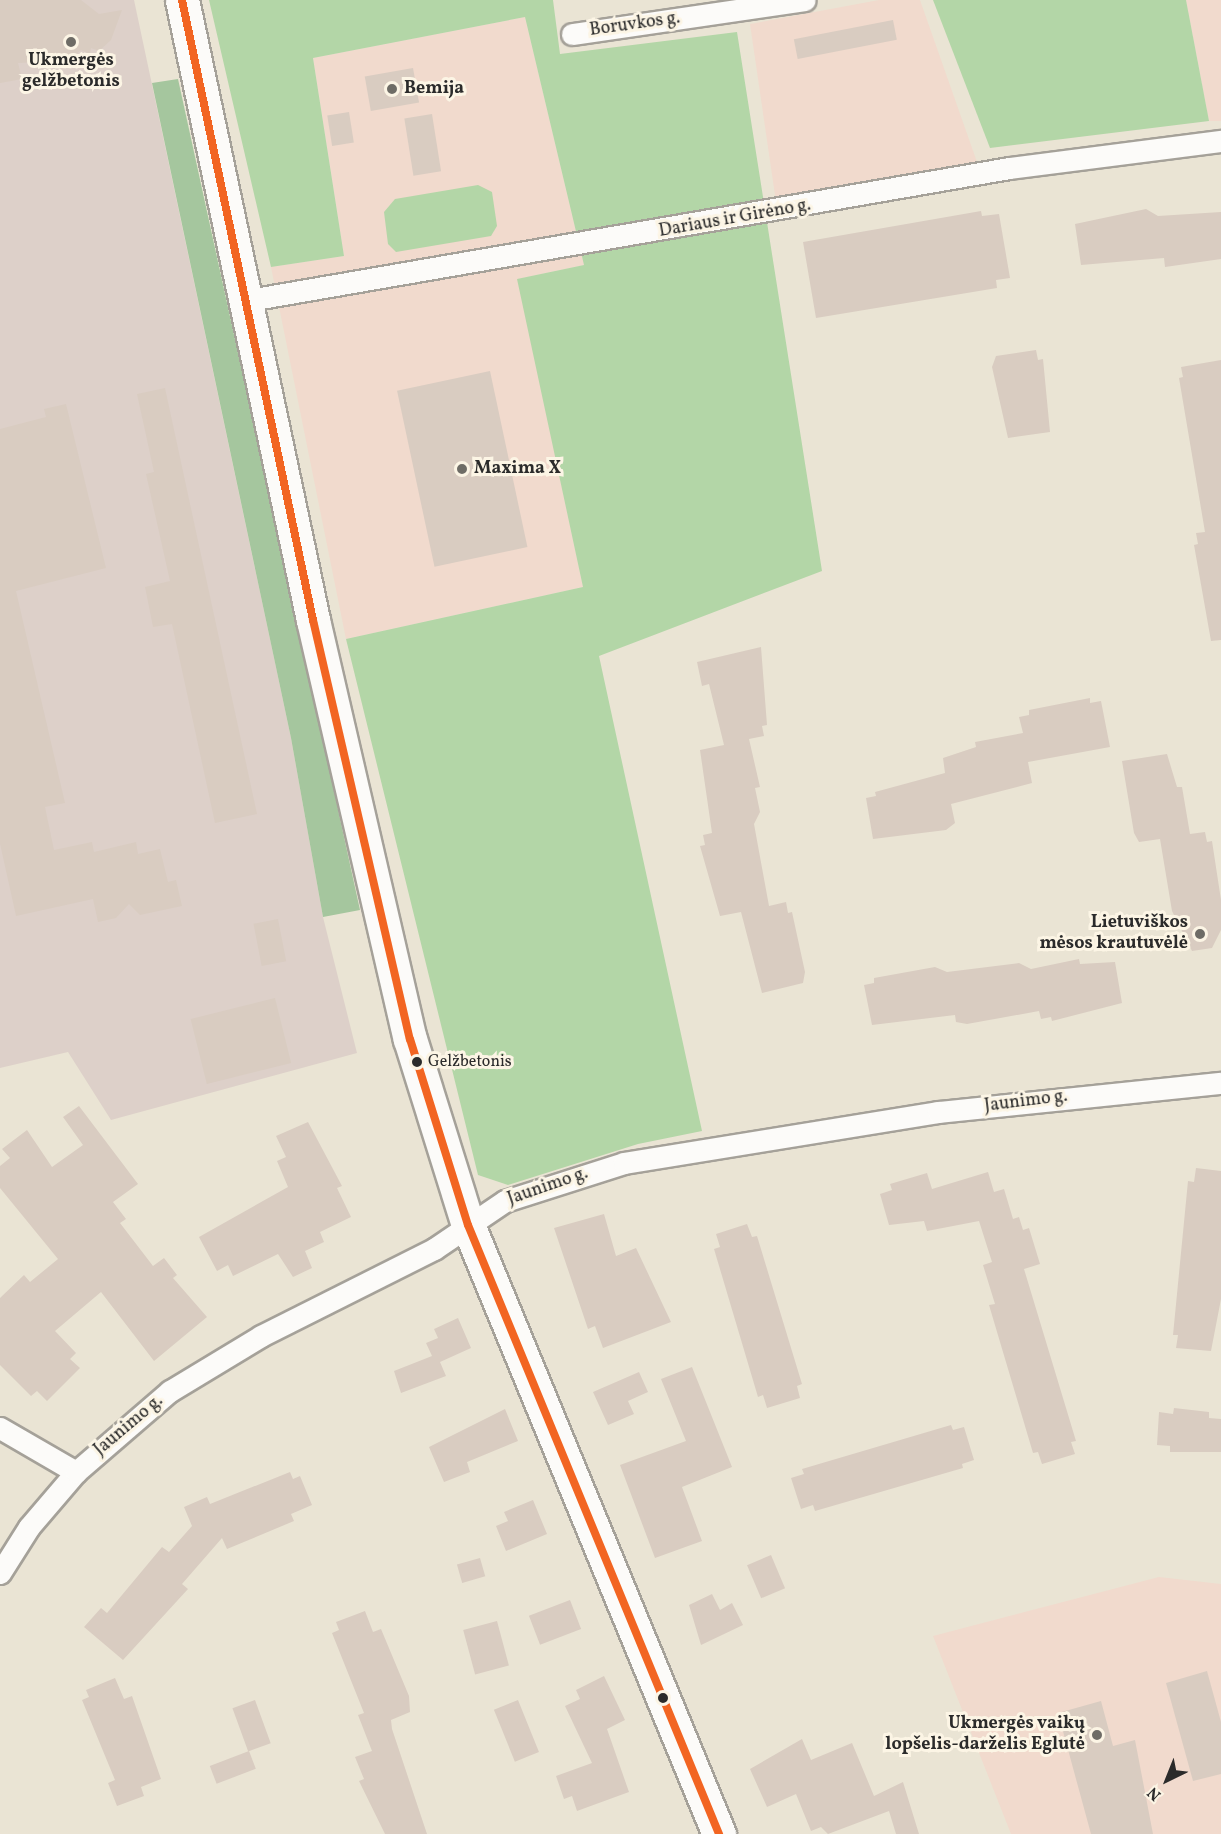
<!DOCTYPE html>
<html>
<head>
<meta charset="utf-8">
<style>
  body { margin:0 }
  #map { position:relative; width:1221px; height:1834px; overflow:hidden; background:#eae4d4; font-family:Vollkorn,serif }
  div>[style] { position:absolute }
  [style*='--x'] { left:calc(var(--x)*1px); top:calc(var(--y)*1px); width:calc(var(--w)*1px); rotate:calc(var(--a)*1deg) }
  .built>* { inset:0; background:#f1dacd }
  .industrial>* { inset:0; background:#ddd0c9 }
  .green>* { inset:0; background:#b3d6a7 }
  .forest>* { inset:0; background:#a5c69e }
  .building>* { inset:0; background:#d9ccc1; transform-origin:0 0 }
  .roads { filter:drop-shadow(2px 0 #a5a199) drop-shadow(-2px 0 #a5a199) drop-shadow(0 2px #a5a199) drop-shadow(0 -2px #a5a199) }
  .street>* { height:21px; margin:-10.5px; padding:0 10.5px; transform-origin:10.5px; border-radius:10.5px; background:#fcfbf9 }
  .primary>* { height:33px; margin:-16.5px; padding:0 16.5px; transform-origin:16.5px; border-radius:16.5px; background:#fcfbf9 }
  .bus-1>* { height:8px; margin:-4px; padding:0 4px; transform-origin:4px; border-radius:4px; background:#f26522 }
  .dots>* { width:16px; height:16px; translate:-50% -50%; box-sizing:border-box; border:3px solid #fcf5e5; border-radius:50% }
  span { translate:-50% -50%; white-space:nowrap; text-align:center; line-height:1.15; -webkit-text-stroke:6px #fcf5e5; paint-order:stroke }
  .bus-label { font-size:16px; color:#2b2b2b }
  .left { translate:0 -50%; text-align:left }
  .street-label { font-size:18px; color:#2b2b2b }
  .poi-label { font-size:18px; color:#2b2b2b; font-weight:700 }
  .right { translate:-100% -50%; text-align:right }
  .north { position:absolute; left:1137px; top:1750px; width:60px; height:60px; -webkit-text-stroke:4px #fcf5e5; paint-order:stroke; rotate:223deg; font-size:16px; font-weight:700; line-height:24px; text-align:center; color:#2b2b2b }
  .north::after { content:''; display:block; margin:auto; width:21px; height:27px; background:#2b2b2b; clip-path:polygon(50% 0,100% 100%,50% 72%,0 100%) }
</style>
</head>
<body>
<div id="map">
  <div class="built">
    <i style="clip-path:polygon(879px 0,920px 0,977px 162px,776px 202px,750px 24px)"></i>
    <i style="clip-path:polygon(1186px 0,1221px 0,1221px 121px,1209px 121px)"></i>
    <i style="clip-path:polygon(525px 17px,584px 265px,518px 279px,583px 587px,346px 639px,271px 267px,344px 256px,313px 58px)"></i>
    <i style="clip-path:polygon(1159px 1577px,1221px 1584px,1221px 1834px,1011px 1834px,933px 1636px)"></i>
  </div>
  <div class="industrial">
    <i style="clip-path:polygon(0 0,134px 0,291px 738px,323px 917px,357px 1053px,111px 1120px,68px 1052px,0 1068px)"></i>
  </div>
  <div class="green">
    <i style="clip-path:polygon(209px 0,553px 0,560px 54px,737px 32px,822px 571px,599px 656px,702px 1131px,638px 1144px,508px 1185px,478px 1175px,346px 639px,583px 587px,517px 279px,584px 265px,525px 17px,313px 58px,344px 256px,271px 267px)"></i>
    <i style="clip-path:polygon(933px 0,1186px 0,1209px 121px,990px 148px)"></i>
    <i style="clip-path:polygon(478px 185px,492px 192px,497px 226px,491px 236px,396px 252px,388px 244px,384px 212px,395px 199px)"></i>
  </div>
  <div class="forest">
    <i style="clip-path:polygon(178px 79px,360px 910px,323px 917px,291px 738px,152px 83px)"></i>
  </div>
  <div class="building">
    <i style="clip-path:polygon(0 0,81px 0,99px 14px,122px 10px,111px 40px,99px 51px,91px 48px,90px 54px,81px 50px,70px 59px,60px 55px,59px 61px,18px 63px,22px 79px,0 83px)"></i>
    <i style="left:893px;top:20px;width:20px;height:101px;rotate:79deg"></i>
    <i style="left:413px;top:68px;width:35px;height:49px;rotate:80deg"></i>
    <i style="left:349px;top:112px;width:31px;height:22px;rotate:81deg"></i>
    <i style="left:432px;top:114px;width:58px;height:28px;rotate:81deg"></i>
    <i style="clip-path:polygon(1146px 209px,1158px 216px,1221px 212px,1221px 259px,1165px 267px,1164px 258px,1081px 265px,1075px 224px)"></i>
    <i style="clip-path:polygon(981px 211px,982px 216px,999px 214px,1010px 278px,996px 280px,997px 288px,816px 318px,803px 242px)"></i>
    <i style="clip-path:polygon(1036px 350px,1038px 360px,1043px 359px,1050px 432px,1008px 438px,992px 367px,996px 356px)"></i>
    <i style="clip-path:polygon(1221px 360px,1221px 640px,1211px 641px,1194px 545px,1198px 544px,1196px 533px,1205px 532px,1179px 378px,1183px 377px,1181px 367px)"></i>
    <i style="left:490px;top:371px;width:180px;height:95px;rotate:78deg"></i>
    <i style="clip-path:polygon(165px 388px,257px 814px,215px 823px,172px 624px,153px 627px,145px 587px,170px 581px,146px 474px,154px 472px,137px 394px)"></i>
    <i style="clip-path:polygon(66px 404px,106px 568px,16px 591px,65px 803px,45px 807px,54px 850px,92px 842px,94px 852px,136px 842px,138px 854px,160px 849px,168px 882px,176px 880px,182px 906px,140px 915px,129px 904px,116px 918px,98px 922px,93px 899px,16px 916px,0 844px,0 429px,46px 417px,44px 409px)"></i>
    <i style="clip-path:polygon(761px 647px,767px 725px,762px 726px,764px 736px,749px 739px,760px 787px,755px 788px,760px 812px,754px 824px,769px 906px,786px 902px,788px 913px,792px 912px,805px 972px,803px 983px,762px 993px,741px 912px,720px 916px,700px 846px,705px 845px,703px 835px,712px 833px,700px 750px,724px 745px,709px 684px,702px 686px,697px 662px)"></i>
    <i style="clip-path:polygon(1090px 698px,1090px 703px,1101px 701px,1110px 747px,1028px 762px,1032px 783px,951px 804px,955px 823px,946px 830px,873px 839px,866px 798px,876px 796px,875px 792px,945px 773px,943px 758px,976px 747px,975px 742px,1023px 733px,1019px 717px,1029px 715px,1029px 710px)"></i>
    <i style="clip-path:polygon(1167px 754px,1177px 787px,1182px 787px,1190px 834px,1205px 832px,1207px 842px,1212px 841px,1221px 900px,1221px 930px,1212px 948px,1192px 951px,1172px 911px,1160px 839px,1139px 842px,1134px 833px,1122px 761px)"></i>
    <i style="left:278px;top:919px;width:43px;height:25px;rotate:79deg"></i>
    <i style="clip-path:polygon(1079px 959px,1080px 964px,1115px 962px,1122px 1003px,1052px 1021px,1051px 1017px,1041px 1019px,1039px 1011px,967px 1024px,956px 1022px,955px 1015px,872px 1025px,864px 985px,874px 983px,874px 978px,935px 967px,947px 972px,1019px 963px,1031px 969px)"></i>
    <i style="left:275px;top:998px;width:67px;height:87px;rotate:76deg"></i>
    <i style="clip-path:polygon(79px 1106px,138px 1184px,113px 1202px,126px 1219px,120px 1223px,153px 1266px,164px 1258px,177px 1275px,173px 1278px,207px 1317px,154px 1361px,101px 1292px,55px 1331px,76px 1353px,70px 1359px,80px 1368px,47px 1401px,37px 1391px,31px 1396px,0 1365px,0 1298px,24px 1275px,30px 1282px,58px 1259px,0 1188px,0 1166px,10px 1158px,2px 1149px,27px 1130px,52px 1167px,83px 1145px,63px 1117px)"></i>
    <i style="clip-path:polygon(308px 1122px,342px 1186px,337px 1188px,351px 1217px,320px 1232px,324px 1242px,305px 1251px,312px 1268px,293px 1277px,278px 1254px,233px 1276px,228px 1265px,217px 1271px,199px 1237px,288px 1187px,277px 1161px,286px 1157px,276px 1136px)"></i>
    <i style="clip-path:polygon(1196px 1168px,1221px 1171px,1221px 1299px,1211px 1351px,1176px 1348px,1178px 1335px,1173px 1335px,1188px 1181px,1194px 1182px)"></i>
    <i style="clip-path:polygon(988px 1172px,994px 1192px,1004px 1189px,1013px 1219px,1019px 1217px,1023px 1230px,1029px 1228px,1040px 1264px,1024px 1269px,1076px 1441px,1071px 1442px,1075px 1454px,1042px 1464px,1038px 1452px,1033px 1453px,989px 1305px,995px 1304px,983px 1265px,992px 1262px,979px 1221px,927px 1231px,924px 1221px,889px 1225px,880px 1194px,892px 1190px,890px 1184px,927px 1173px,932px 1189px)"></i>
    <i style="clip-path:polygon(604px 1214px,616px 1256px,636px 1248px,671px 1322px,603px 1348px,595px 1326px,588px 1329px,554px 1228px)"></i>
    <i style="clip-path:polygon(747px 1224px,752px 1237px,757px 1236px,802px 1384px,797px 1386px,800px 1398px,767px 1408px,763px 1395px,758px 1397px,714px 1249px,720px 1247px,716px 1234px)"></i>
    <i style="clip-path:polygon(458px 1318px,471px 1348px,440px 1362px,446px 1376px,401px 1393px,394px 1371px,432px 1356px,426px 1343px,438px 1338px,434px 1329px)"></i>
    <i style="clip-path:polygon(692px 1367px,732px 1467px,682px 1487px,702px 1541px,655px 1558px,620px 1465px,686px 1441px,661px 1379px)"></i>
    <i style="clip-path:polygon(639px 1372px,648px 1392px,628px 1401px,634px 1414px,608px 1425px,593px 1392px)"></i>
    <i style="clip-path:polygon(1174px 1408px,1209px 1412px,1209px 1418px,1221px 1419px,1221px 1452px,1170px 1452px,1170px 1446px,1157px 1445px,1159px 1412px,1173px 1414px)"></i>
    <i style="clip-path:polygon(505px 1409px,518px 1441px,467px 1462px,470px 1472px,444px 1482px,429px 1447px)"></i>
    <i style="clip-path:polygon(951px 1425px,953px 1430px,964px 1427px,974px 1460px,962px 1464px,963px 1468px,815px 1511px,813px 1505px,801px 1509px,791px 1478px,804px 1474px,802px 1469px)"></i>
    <i style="clip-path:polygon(290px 1472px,293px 1479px,300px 1476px,312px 1505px,291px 1514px,294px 1521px,227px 1549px,222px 1538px,182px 1584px,188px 1589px,123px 1660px,84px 1627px,101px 1608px,107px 1613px,162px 1547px,169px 1552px,192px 1526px,184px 1507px,207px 1497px,210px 1504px)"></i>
    <i style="clip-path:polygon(533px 1500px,547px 1534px,506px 1551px,496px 1526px,508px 1521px,504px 1512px)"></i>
    <i style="left:771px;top:1555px;width:36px;height:26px;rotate:67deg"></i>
    <i style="left:480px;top:1558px;width:19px;height:24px;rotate:74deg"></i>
    <i style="clip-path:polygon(712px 1594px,720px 1610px,732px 1603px,743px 1625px,701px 1645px,689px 1605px)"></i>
    <i style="left:570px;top:1600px;width:31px;height:44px;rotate:69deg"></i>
    <i style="clip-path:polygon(365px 1611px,373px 1632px,381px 1629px,409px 1696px,410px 1712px,391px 1720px,392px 1729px,427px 1834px,385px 1834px,359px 1781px,364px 1779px,355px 1757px,372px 1751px,358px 1715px,364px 1713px,332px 1633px,339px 1630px,336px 1622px)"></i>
    <i style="left:497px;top:1621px;width:46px;height:35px;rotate:75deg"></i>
    <i style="clip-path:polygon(1207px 1671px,1221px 1722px,1221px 1774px,1193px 1781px,1166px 1683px)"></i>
    <i style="clip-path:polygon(604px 1676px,625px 1720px,607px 1729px,629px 1792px,577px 1811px,572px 1796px,564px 1799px,556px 1776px,592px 1763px,565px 1706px,580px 1699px,576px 1690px)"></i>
    <i style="clip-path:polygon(115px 1678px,124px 1699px,132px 1696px,161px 1779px,141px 1787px,144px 1796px,117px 1806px,108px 1783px,115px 1780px,82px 1700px,89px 1697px,86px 1690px)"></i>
    <i style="left:255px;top:1700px;width:46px;height:24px;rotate:70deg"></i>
    <i style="left:518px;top:1700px;width:56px;height:26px;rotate:68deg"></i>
    <i style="clip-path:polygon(1101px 1701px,1113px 1746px,1135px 1740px,1153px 1834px,1091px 1834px,1058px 1713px)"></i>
    <i style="clip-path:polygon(802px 1739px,811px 1760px,852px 1743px,874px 1796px,903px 1782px,919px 1834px,896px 1834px,889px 1811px,828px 1834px,821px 1827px,811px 1831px,796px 1794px,767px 1807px,750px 1769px)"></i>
    <i style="left:249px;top:1751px;width:19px;height:42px;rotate:69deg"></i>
  </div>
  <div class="roads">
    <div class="street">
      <i style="--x:572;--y:34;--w:235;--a:-8.3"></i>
      <i style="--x:249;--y:300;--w:771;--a:-9.85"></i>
      <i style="--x:1009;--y:168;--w:214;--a:-7.3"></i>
      <i style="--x:0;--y:1428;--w:88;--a:30.1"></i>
      <i style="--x:0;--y:1573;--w:54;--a:-57.8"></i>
      <i style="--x:29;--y:1527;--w:72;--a:-49.5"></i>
      <i style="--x:76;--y:1472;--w:124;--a:-40.8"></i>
      <i style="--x:170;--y:1391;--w:106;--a:-31.1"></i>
      <i style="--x:261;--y:1336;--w:194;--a:-26.7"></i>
      <i style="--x:434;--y:1249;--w:86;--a:-34.1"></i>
      <i style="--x:505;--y:1201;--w:125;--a:-17.7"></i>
      <i style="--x:624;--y:1163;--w:318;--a:-9.2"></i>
      <i style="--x:938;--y:1112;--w:284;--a:-5.9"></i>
    </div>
    <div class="primary">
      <i style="--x:182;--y:0;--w:634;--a:78.07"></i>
      <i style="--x:313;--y:620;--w:430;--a:77"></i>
      <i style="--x:410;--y:1039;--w:195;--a:72.7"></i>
      <i style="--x:468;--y:1225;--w:659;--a:67.6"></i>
    </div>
  </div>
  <div class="bus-1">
    <i style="--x:182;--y:0;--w:634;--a:78.07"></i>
    <i style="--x:313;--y:620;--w:430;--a:77"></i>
    <i style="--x:410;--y:1039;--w:195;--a:72.7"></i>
    <i style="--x:468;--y:1225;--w:659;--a:67.6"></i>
  </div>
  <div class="dots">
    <i style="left:71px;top:42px;background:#6e6c66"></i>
    <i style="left:392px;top:89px;background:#6e6c66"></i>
    <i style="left:462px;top:469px;background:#6e6c66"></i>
    <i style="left:1200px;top:934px;background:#6e6c66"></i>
    <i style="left:417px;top:1062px;background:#2b2b2b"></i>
    <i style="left:663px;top:1698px;background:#2b2b2b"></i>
    <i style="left:1097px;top:1735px;background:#6e6c66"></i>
  </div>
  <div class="bus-label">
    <span class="left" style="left:428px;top:1062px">Gelžbetonis</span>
  </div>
  <div class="street-label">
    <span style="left:635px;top:25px;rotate:-8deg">Boruvkos g.</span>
    <span style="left:735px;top:219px;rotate:-10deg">Dariaus ir Girėno g.</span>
    <span style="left:1026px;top:1102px;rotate:-7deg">Jaunimo g.</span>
    <span style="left:548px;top:1187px;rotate:-19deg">Jaunimo g.</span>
    <span style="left:129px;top:1426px;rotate:-40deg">Jaunimo g.</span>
  </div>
  <div class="poi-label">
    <span style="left:71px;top:72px">Ukmergės<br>gelžbetonis</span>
    <span class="left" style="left:404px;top:89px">Bemija</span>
    <span class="left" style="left:474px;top:469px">Maxima X</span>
    <span class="right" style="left:1188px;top:934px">Lietuviškos<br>mėsos krautuvėlė</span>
    <span class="right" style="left:1085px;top:1735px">Ukmergės vaikų<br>lopšelis-darželis Eglutė</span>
  </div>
  <div class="north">N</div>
</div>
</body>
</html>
